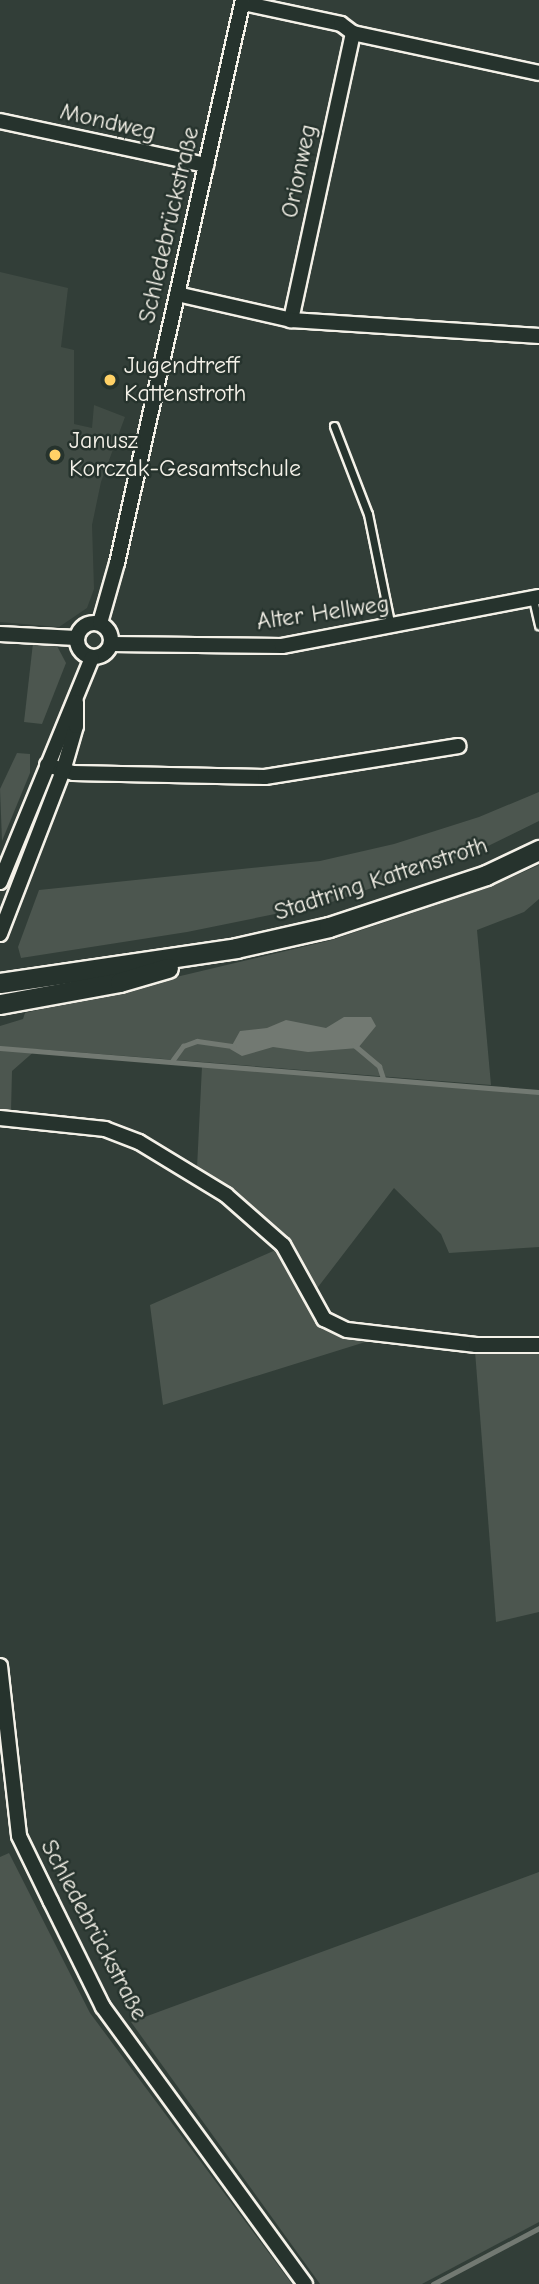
<!DOCTYPE html>
<html>
<head>
<meta charset="utf-8">
<style>
  body { margin:0 }
  #map { position:relative; width:539px; height:2284px; overflow:hidden; background:#323e38; font-family:"Comic Neue",sans-serif }
  div>[style] { position:absolute }
  [style*='--x'] { left:calc(var(--x)*1px); top:calc(var(--y)*1px); width:calc(var(--w)*1px); rotate:calc(var(--a)*1deg) }
  .built>* { inset:0; background:#404b44 }
  .green>* { inset:0; background:#4c564f }
  .water>* { inset:0; background:#727972 }
  .stream>* { height:5px; margin:-2.5px; padding:0 2.5px; transform-origin:2.5px; border-radius:2.5px; background:#727972 }
  .roads { filter:drop-shadow(2px 0 #f4f1e8) drop-shadow(-2px 0 #f4f1e8) drop-shadow(0 2px #f4f1e8) drop-shadow(0 -2px #f4f1e8) }
  .lane>* { height:7px; margin:-3.5px; padding:0 3.5px; transform-origin:3.5px; border-radius:3.5px; background:#26332d }
  .street>* { height:14px; margin:-7px; padding:0 7px; transform-origin:7px; border-radius:7px; background:#26332d }
  .street>.ring { margin:-7px; padding:0; box-sizing:content-box; background:none; border:14px solid #26332d; border-radius:50% }
  .secondary>* { height:19px; margin:-9.5px; padding:0 9.5px; transform-origin:9.5px; border-radius:9.5px; background:#26332d }
  .dots>* { width:19px; height:19px; translate:-50% -50%; box-sizing:border-box; border:4px solid #26332d; border-radius:50% }
  span { translate:-50% -50%; white-space:nowrap; text-align:center; line-height:1.15; -webkit-text-stroke:5px #26332d; paint-order:stroke }
  .street-label { font-size:24px; color:#f4f1e8 }
  .poi-label { font-size:24px; color:#f4f1e8 }
  .left { translate:0 -50%; text-align:left }
</style>
</head>
<body>
<div id="map">
  <div class="built">
    <i style="clip-path:polygon(0 272px,68px 288px,61px 347px,74px 350px,74px 424px,92px 428px,94px 405px,125px 417px,101px 482px,92px 525px,94px 589px,87px 608px,59px 627px,0 622px)"></i>
  </div>
  <div class="green">
    <i style="clip-path:polygon(33px 643px,56px 644px,66px 663px,42px 724px,24px 722px)"></i>
    <i style="clip-path:polygon(17px 753px,30px 754px,30px 773px,2px 841px,0 789px)"></i>
    <i style="clip-path:polygon(539px 792px,539px 821px,480px 850px,329px 903px,187px 932px,21px 958px,18px 947px,39px 890px,320px 861px,394px 844px,479px 817px)"></i>
    <i style="clip-path:polygon(539px 865px,539px 899px,524px 912px,477px 930px,491px 1085px,37px 1049px,12px 1071px,11px 1112px,0 1111px,0 1026px,23px 1019px,25px 1013px,332px 940px,490px 887px)"></i>
    <i style="clip-path:polygon(202px 1066px,539px 1094px,539px 1247px,449px 1253px,441px 1234px,394px 1188px,315px 1291px,230px 1191px,197px 1168px)"></i>
    <i style="clip-path:polygon(278px 1249px,322px 1325px,375px 1339px,163px 1405px,150px 1305px)"></i>
    <i style="clip-path:polygon(475px 1351px,539px 1352px,539px 1612px,496px 1622px)"></i>
    <i style="clip-path:polygon(9px 1853px,90px 2013px,292px 2284px,0 2284px,0 1857px)"></i>
    <i style="clip-path:polygon(539px 1872px,539px 2222px,422px 2284px,320px 2284px,131px 2022px)"></i>
  </div>
  <div class="water">
    <i style="clip-path:polygon(344px 1017px,371px 1017px,376px 1026px,358px 1048px,308px 1052px,273px 1047px,242px 1056px,230px 1049px,240px 1031px,267px 1028px,286px 1020px,326px 1028px)"></i>
  </div>
  <div class="stream">
    <i style="--x:354;--y:1045;--w:33;--a:40"></i>
    <i style="--x:379;--y:1066;--w:13;--a:72"></i>
    <i style="--x:0;--y:1048;--w:541;--a:4.67"></i>
    <i style="--x:172;--y:1061;--w:19;--a:-54"></i>
    <i style="--x:183;--y:1046;--w:15;--a:-20"></i>
    <i style="--x:197;--y:1041;--w:37;--a:8"></i>
    <i style="--x:433;--y:2284;--w:120;--a:-27.8"></i>
  </div>
  <div class="roads">
    <div class="lane">
      <i style="--x:334;--y:426;--w:94;--a:68.9"></i>
      <i style="--x:368;--y:514;--w:115;--a:78.5"></i>
      <i style="--x:533;--y:599;--w:27;--a:77"></i>
    </div>
    <div class="street">
      <i style="--x:243;--y:3;--w:100;--a:12.1"></i>
      <i style="--x:341;--y:24;--w:15;--a:37"></i>
      <i style="--x:353;--y:33;--w:294;--a:102.2"></i>
      <i style="--x:353;--y:33;--w:190;--a:12.1"></i>
      <i style="--x:0;--y:121;--w:211;--a:12.1"></i>
      <i style="--x:177;--y:294;--w:117;--a:12.8"></i>
      <i style="--x:291;--y:320;--w:249;--a:3.7"></i>
      <i class="ring" style="left:77px;top:623px;width:20px;height:20px"></i>
      <i style="--x:100;--y:623;--w:62;--a:-74.2"></i>
      <i style="--x:117;--y:563;--w:577;--a:-77.39"></i>
      <i style="--x:0;--y:634;--w:76;--a:3"></i>
      <i style="--x:111;--y:644;--w:171;--a:0.7"></i>
      <i style="--x:282;--y:646;--w:262;--a:-10.8"></i>
      <i style="--x:47;--y:765;--w:27;--a:17"></i>
      <i style="--x:73;--y:773;--w:192;--a:1.2"></i>
      <i style="--x:265;--y:777;--w:196;--a:-9.1"></i>
      <i style="--x:0;--y:882;--w:242;--a:-67.7"></i>
      <i style="--x:0;--y:934;--w:175;--a:-68.9"></i>
      <i style="--x:63;--y:771;--w:47;--a:-73.9"></i>
      <i style="--x:76;--y:726;--w:24;--a:-90"></i>
      <i style="--x:0;--y:1118;--w:106;--a:6"></i>
      <i style="--x:105;--y:1129;--w:36;--a:21"></i>
      <i style="--x:139;--y:1142;--w:102;--a:31.3"></i>
      <i style="--x:226;--y:1195;--w:76;--a:41.3"></i>
      <i style="--x:283;--y:1245;--w:85;--a:61"></i>
      <i style="--x:324;--y:1319;--w:25;--a:26"></i>
      <i style="--x:347;--y:1330;--w:130;--a:6.6"></i>
      <i style="--x:476;--y:1345;--w:63;--a:0"></i>
      <i style="--x:0;--y:1666;--w:171;--a:83.6"></i>
      <i style="--x:19;--y:1836;--w:73;--a:64.1"></i>
      <i style="--x:51;--y:1902;--w:117;--a:63.7"></i>
      <i style="--x:103;--y:2007;--w:343;--a:53.9"></i>
    </div>
    <div class="secondary">
      <i style="--x:0;--y:983;--w:239;--a:-8.4"></i>
      <i style="--x:236;--y:948;--w:95;--a:-12.7"></i>
      <i style="--x:329;--y:927;--w:165;--a:-18.3"></i>
      <i style="--x:486;--y:875;--w:59;--a:-25.3"></i>
      <i style="--x:0;--y:1004;--w:122;--a:-10.4"></i>
      <i style="--x:120;--y:982;--w:50;--a:-16.3"></i>
    </div>
  </div>
  <div class="dots">
    <i style="left:110px;top:380px;background:#ffd166"></i>
    <i style="left:55px;top:455px;background:#ffd166"></i>
  </div>
  <div class="street-label">
    <span style="left:108px;top:122px;rotate:13deg">Mondweg</span>
    <span style="left:299px;top:171px;rotate:-78deg">Orionweg</span>
    <span style="left:169px;top:225px;rotate:-77deg">Schledebrückstraße</span>
    <span style="left:323px;top:613px;rotate:-8deg">Alter Hellweg</span>
    <span style="left:381px;top:879px;rotate:-18deg">Stadtring Kattenstroth</span>
    <span style="left:94px;top:1930px;rotate:62deg">Schledebrückstraße</span>
  </div>
  <div class="poi-label">
    <span class="left" style="left:124px;top:380px">Jugendtreff<br>Kattenstroth</span>
    <span class="left" style="left:69px;top:455px">Janusz<br>Korczak-Gesamtschule</span>
  </div>
</div>
</body>
</html>
